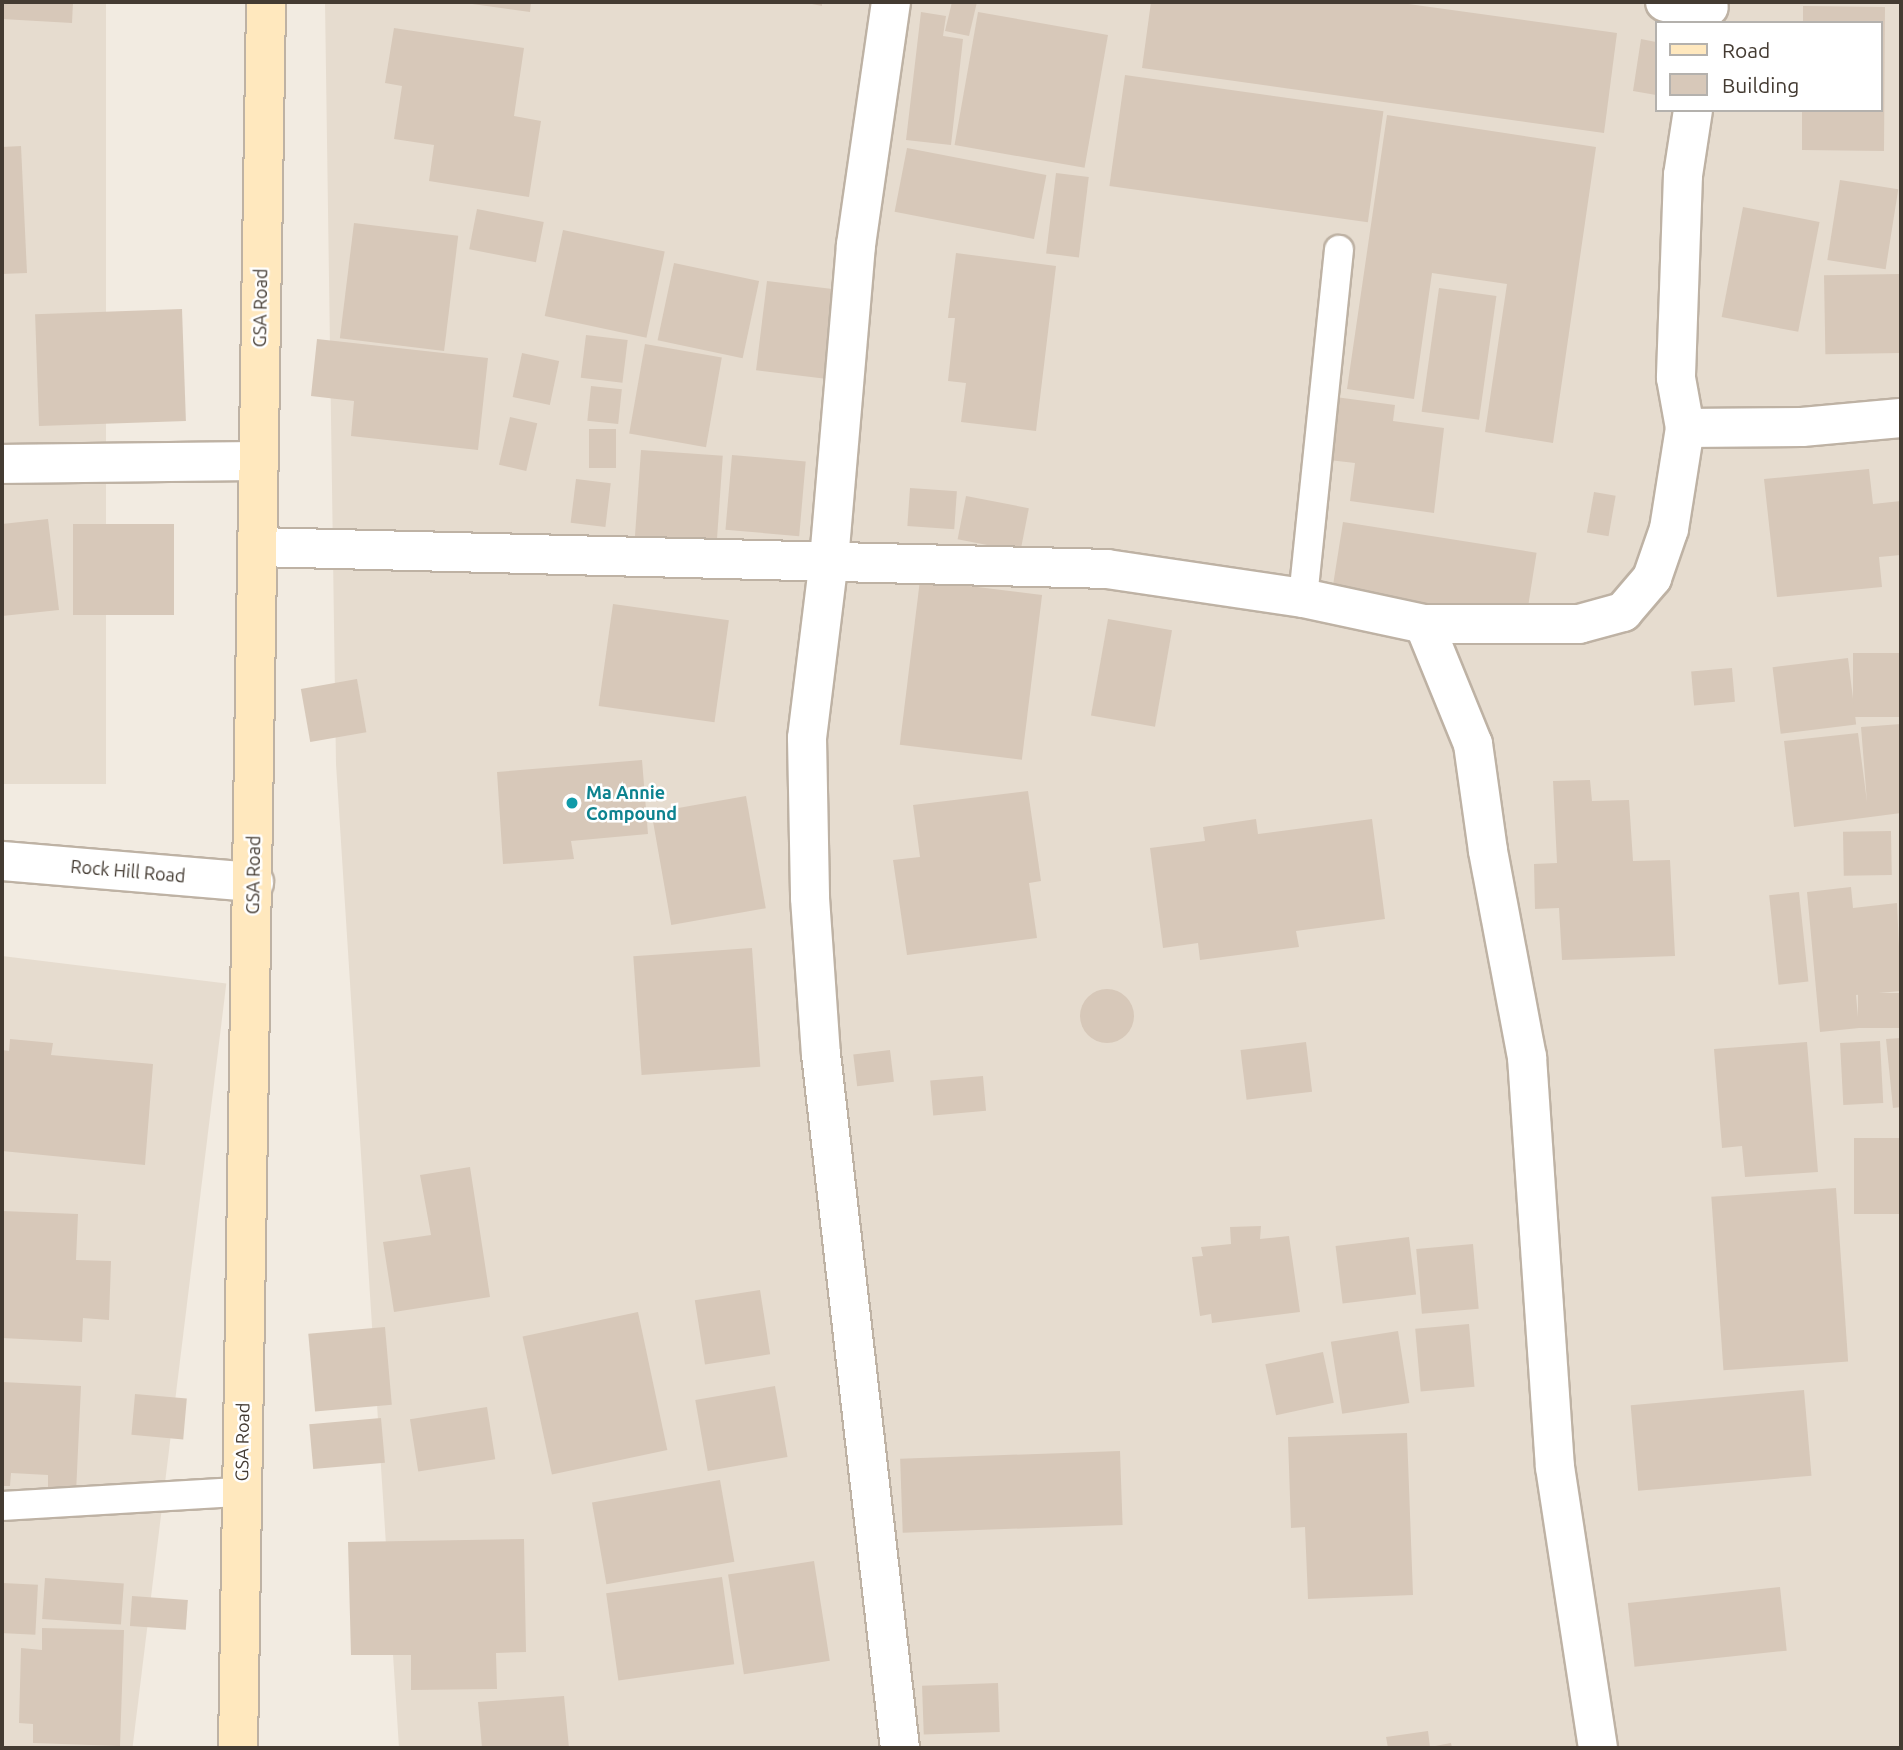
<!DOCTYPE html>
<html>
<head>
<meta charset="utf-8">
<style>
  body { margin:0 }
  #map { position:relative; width:1903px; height:1750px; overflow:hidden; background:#f2ebe1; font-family:Ubuntu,sans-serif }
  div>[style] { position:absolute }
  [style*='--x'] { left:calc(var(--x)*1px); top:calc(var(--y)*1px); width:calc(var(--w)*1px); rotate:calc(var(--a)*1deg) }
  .residential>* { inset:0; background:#e6dccf; transform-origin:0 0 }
  .building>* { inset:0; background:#d7c8b9; transform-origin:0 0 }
  .round { border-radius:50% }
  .roads { filter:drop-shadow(2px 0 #beb2a4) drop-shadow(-2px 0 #beb2a4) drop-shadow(0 2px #beb2a4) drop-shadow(0 -2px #beb2a4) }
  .lane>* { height:28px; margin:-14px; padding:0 14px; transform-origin:14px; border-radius:14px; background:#fff }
  .street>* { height:38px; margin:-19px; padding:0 19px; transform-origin:19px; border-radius:19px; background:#fff }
  .secondary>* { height:38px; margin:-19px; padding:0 19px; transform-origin:19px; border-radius:19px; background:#ffe8be }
  .dots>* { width:19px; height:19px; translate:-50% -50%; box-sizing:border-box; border:4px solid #fff; border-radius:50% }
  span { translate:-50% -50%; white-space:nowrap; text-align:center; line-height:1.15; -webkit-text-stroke:5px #fff; paint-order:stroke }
  .street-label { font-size:18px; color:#443b32 }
  .culture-label { font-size:18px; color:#0d838f; font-weight:700 }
  .left { translate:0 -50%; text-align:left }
  .frame { position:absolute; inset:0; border:4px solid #443b32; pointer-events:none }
  .legend { position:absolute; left:1655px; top:21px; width:228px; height:91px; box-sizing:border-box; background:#fff; border:2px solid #b4b1ad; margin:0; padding:9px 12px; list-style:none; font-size:21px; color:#443b32 }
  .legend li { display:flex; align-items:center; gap:14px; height:35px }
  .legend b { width:35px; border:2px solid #b4b1ad }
</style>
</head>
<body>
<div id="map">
  <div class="residential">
    <i style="left:2px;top:2px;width:104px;height:782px"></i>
    <i style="clip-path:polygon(evenodd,325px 2px,1901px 2px,1901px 1748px,399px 1748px,336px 764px,325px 2px,1656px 23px,1880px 23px,1880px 110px,1656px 110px,1656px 23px)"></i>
    <i style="left:2px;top:956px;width:226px;height:792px;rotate:7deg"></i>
  </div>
  <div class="building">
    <i style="clip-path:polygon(2px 2px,73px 2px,72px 23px,2px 19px)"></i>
    <i style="clip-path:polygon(458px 2px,531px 2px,530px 12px)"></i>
    <i style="clip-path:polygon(802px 2px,822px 2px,822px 6px)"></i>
    <i style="clip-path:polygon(952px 2px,977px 2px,969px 36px,945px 31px)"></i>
    <i style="clip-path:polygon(1151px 2px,1394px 2px,1617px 33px,1604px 133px,1142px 68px)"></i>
    <i style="clip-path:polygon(1803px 6px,1885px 7px,1884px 151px,1802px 150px,1802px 110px,1880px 110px,1880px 23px,1803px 23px)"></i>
    <i style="clip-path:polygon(921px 12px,946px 16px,943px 36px,963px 39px,951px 145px,906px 140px)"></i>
    <i style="left:978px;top:12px;width:132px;height:135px;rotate:10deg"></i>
    <i style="clip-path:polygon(394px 28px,524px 48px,514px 116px,541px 121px,529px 197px,429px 181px,434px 145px,394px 139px,402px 86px,385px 83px)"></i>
    <i style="clip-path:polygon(1641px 39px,1656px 42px,1656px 95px,1633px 91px)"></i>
    <i style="left:1125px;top:75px;width:261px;height:112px;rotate:8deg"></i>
    <i style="clip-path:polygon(1387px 115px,1596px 147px,1553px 443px,1485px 432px,1507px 284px,1432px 273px,1414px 399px,1347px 389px)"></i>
    <i style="clip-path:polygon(21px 146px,27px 273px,2px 274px,2px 147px)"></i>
    <i style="left:907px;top:148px;width:142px;height:65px;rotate:11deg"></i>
    <i style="left:1056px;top:173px;width:33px;height:81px;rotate:7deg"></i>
    <i style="left:1840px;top:180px;width:59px;height:81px;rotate:9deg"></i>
    <i style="left:1743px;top:207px;width:78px;height:112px;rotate:11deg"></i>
    <i style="left:477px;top:209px;width:68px;height:41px;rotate:11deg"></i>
    <i style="left:354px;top:223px;width:105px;height:116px;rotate:7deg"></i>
    <i style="left:563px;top:230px;width:104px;height:88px;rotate:12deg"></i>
    <i style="clip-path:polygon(956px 253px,1056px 266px,1036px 431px,961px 422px,966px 383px,948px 381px,955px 318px,948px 318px)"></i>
    <i style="left:674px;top:263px;width:87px;height:79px;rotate:12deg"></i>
    <i style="left:1899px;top:274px;width:79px;height:75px;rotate:89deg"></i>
    <i style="left:767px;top:281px;width:74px;height:90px;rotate:7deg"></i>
    <i style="left:1439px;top:288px;width:58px;height:125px;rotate:8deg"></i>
    <i style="left:182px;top:309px;width:112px;height:147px;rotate:88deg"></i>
    <i style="left:586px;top:335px;width:42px;height:43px;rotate:7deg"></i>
    <i style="clip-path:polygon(317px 339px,488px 358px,478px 450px,351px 436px,354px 401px,311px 396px)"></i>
    <i style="left:645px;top:344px;width:78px;height:91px;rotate:10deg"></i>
    <i style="left:522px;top:353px;width:38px;height:45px;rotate:12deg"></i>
    <i style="left:591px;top:386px;width:31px;height:35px;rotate:6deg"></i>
    <i style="clip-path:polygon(1328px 396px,1395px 405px,1393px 421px,1444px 428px,1434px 513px,1350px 501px,1355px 463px,1320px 459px)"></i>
    <i style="left:510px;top:417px;width:28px;height:49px;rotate:13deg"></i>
    <i style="left:589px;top:429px;width:27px;height:39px"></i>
    <i style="left:641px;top:450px;width:82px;height:91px;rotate:4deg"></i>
    <i style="left:732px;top:455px;width:74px;height:75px;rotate:5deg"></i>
    <i style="clip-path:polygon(1869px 469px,1873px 504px,1901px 501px,1901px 555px,1879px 557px,1882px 587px,1777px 597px,1764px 479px)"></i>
    <i style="left:576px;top:479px;width:35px;height:44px;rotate:7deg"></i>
    <i style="left:910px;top:488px;width:47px;height:38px;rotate:4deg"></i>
    <i style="left:1594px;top:492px;width:22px;height:41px;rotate:10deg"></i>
    <i style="left:966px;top:496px;width:64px;height:44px;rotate:11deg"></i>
    <i style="clip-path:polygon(48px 519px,59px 610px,2px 616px,2px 524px)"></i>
    <i style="left:1343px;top:522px;width:196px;height:71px;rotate:9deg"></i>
    <i style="left:73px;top:524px;width:101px;height:91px"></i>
    <i style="left:920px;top:580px;width:123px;height:166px;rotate:7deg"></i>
    <i style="left:613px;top:604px;width:117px;height:103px;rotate:8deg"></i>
    <i style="left:1108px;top:619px;width:65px;height:98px;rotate:10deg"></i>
    <i style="left:1901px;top:653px;width:64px;height:48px;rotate:90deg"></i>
    <i style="left:1848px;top:658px;width:67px;height:76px;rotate:83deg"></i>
    <i style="left:1732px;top:668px;width:34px;height:41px;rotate:85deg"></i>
    <i style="left:357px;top:679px;width:54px;height:57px;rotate:80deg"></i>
    <i style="clip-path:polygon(1901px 724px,1901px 813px,1794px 827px,1784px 741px,1858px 733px,1867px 802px,1861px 727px)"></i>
    <i style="clip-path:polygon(642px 760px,648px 834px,571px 841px,574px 859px,503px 864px,497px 772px)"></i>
    <i style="clip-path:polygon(1590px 780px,1592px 801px,1629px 800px,1633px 861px,1670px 860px,1675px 956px,1562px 960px,1559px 908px,1535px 909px,1534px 864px,1557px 863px,1553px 781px)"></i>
    <i style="clip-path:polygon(1028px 791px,1041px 881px,1029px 883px,1037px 938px,907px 955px,893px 860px,920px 857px,913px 805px)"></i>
    <i style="left:746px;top:796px;width:114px;height:96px;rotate:80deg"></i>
    <i style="clip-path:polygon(1256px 819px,1258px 834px,1372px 819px,1385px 919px,1296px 931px,1299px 947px,1200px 960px,1198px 943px,1163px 948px,1150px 848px,1205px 841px,1203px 827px)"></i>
    <i style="left:1891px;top:831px;width:44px;height:48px;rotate:89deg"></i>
    <i style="clip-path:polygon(1851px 887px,1853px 908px,1897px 903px,1901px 991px,1856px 995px,1859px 1028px,1820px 1032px,1807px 892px)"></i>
    <i style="left:1799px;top:892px;width:90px;height:30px;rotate:84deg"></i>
    <i style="left:752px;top:948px;width:119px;height:119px;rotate:86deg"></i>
    <i class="round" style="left:1080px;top:989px;width:54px;height:54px"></i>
    <i style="left:1901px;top:993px;width:35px;height:43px;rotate:90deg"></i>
    <i style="clip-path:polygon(1901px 1038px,1901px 1107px,1893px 1108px,1886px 1039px)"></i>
    <i style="clip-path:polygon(10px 1039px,53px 1043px,51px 1055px,153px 1064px,145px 1165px,2px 1151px,2px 1050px,9px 1051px)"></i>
    <i style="left:1880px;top:1041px;width:62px;height:40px;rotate:87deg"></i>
    <i style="left:1306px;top:1042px;width:50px;height:66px;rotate:83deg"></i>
    <i style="clip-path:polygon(1807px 1042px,1818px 1172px,1745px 1177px,1742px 1146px,1722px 1148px,1714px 1049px)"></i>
    <i style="left:890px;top:1050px;width:32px;height:37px;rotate:83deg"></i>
    <i style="left:983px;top:1076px;width:35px;height:53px;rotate:85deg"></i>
    <i style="left:1854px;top:1138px;width:47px;height:76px"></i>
    <i style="clip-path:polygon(470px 1167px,490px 1297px,394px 1312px,383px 1242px,431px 1235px,420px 1175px)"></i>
    <i style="left:1836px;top:1188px;width:174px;height:125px;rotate:86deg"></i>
    <i style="clip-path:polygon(2px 1211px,78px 1214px,76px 1260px,111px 1261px,109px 1320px,83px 1318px,82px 1342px,2px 1338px)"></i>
    <i style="clip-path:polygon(1261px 1226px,1260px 1239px,1289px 1236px,1300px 1312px,1212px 1323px,1211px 1314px,1200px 1316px,1192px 1257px,1203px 1256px,1201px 1247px,1231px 1244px,1230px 1227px)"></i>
    <i style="left:1409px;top:1237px;width:58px;height:74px;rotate:83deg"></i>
    <i style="left:1473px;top:1244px;width:65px;height:57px;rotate:85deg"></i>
    <i style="left:760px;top:1290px;width:65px;height:66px;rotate:81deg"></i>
    <i style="left:638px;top:1312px;width:141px;height:118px;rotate:78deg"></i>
    <i style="left:1469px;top:1324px;width:63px;height:54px;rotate:85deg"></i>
    <i style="left:385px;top:1327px;width:78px;height:77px;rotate:85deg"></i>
    <i style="left:1398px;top:1331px;width:73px;height:68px;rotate:81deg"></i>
    <i style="left:1323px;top:1352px;width:52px;height:59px;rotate:78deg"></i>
    <i style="clip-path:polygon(2px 1382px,81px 1386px,76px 1493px,48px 1492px,48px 1475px,11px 1473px,10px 1486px,2px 1486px)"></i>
    <i style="left:775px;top:1386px;width:72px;height:81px;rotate:80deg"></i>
    <i style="left:1804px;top:1390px;width:86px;height:174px;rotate:85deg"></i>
    <i style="left:135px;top:1394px;width:52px;height:41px;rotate:5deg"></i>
    <i style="left:487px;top:1407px;width:53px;height:78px;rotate:81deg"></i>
    <i style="left:381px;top:1418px;width:45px;height:72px;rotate:85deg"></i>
    <i style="clip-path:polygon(1407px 1433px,1413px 1595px,1308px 1599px,1305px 1527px,1291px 1528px,1288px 1437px)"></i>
    <i style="left:1120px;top:1451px;width:74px;height:220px;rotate:88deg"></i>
    <i style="left:720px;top:1480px;width:83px;height:130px;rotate:80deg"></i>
    <i style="clip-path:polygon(524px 1539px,526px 1652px,496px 1653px,497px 1689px,411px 1690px,411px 1655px,351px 1655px,348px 1542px)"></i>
    <i style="left:814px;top:1561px;width:101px;height:87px;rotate:81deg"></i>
    <i style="left:722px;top:1577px;width:88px;height:117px;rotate:82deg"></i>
    <i style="left:45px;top:1578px;width:79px;height:41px;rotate:4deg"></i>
    <i style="left:3px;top:1583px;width:35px;height:50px;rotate:3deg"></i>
    <i style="left:1780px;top:1587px;width:64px;height:153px;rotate:84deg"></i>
    <i style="left:132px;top:1596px;width:56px;height:30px;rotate:4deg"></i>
    <i style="clip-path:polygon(42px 1628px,124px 1630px,120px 1746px,33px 1743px,33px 1724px,19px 1723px,21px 1648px,42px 1650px)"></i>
    <i style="left:998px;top:1683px;width:49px;height:76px;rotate:88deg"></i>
    <i style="clip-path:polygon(564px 1696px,569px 1748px,482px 1748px,478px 1702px)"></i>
    <i style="clip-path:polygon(1428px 1731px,1430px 1747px,1451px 1743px,1452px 1748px,1388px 1748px,1386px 1737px)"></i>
  </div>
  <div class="roads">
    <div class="lane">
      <i style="--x:1303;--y:598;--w:350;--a:-84.1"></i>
      <i style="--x:2;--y:1506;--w:238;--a:-3.4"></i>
    </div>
    <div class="street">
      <i style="--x:891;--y:2;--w:246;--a:98.2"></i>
      <i style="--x:856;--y:245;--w:315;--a:94.9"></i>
      <i style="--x:829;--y:559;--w:180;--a:97"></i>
      <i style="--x:807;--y:738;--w:160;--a:88.9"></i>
      <i style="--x:810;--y:898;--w:156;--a:86"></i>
      <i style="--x:821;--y:1054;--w:698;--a:83.51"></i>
      <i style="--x:1665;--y:2;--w:44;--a:6.5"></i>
      <i style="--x:1693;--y:110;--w:66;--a:98.7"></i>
      <i style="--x:1683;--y:175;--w:203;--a:92"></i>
      <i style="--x:1676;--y:378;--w:51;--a:79.8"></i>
      <i style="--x:1685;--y:428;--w:117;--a:-0.5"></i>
      <i style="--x:1802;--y:427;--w:99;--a:-5.2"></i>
      <i style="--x:2;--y:464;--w:255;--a:-0.7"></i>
      <i style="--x:258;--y:547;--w:849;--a:1.48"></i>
      <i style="--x:1107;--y:569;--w:198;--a:8.4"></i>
      <i style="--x:1303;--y:598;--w:124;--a:12.1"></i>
      <i style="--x:1424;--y:624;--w:130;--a:67.8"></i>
      <i style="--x:1473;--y:744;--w:108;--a:82"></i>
      <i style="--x:1488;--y:851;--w:210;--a:79.3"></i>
      <i style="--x:1527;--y:1057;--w:411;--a:86.1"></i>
      <i style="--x:1555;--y:1467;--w:284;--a:81.3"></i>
      <i style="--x:1424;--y:624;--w:155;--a:0"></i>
      <i style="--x:1579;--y:624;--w:46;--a:-15.3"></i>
      <i style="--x:1623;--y:612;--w:45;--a:-49.5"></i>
      <i style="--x:1652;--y:578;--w:52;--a:-70.9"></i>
      <i style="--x:1669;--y:529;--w:102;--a:-81"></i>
      <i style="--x:2;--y:861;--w:253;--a:4.8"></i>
    </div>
    <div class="secondary">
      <i style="--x:238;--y:1748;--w:1746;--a:-89.08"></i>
    </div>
  </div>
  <div class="dots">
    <i style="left:572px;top:803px;background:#0f9aa8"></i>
  </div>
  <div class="street-label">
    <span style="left:260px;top:308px;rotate:-89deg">GSA Road</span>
    <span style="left:128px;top:871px;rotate:5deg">Rock Hill Road</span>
    <span style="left:253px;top:875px;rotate:-89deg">GSA Road</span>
    <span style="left:242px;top:1442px;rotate:-89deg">GSA Road</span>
  </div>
  <div class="culture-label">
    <span class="left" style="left:586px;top:803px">Ma Annie<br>Compound</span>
  </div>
  <div class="frame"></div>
  <ul class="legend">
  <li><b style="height:9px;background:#ffe8be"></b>Road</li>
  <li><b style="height:19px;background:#d7c8b9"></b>Building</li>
  </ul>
</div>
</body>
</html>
